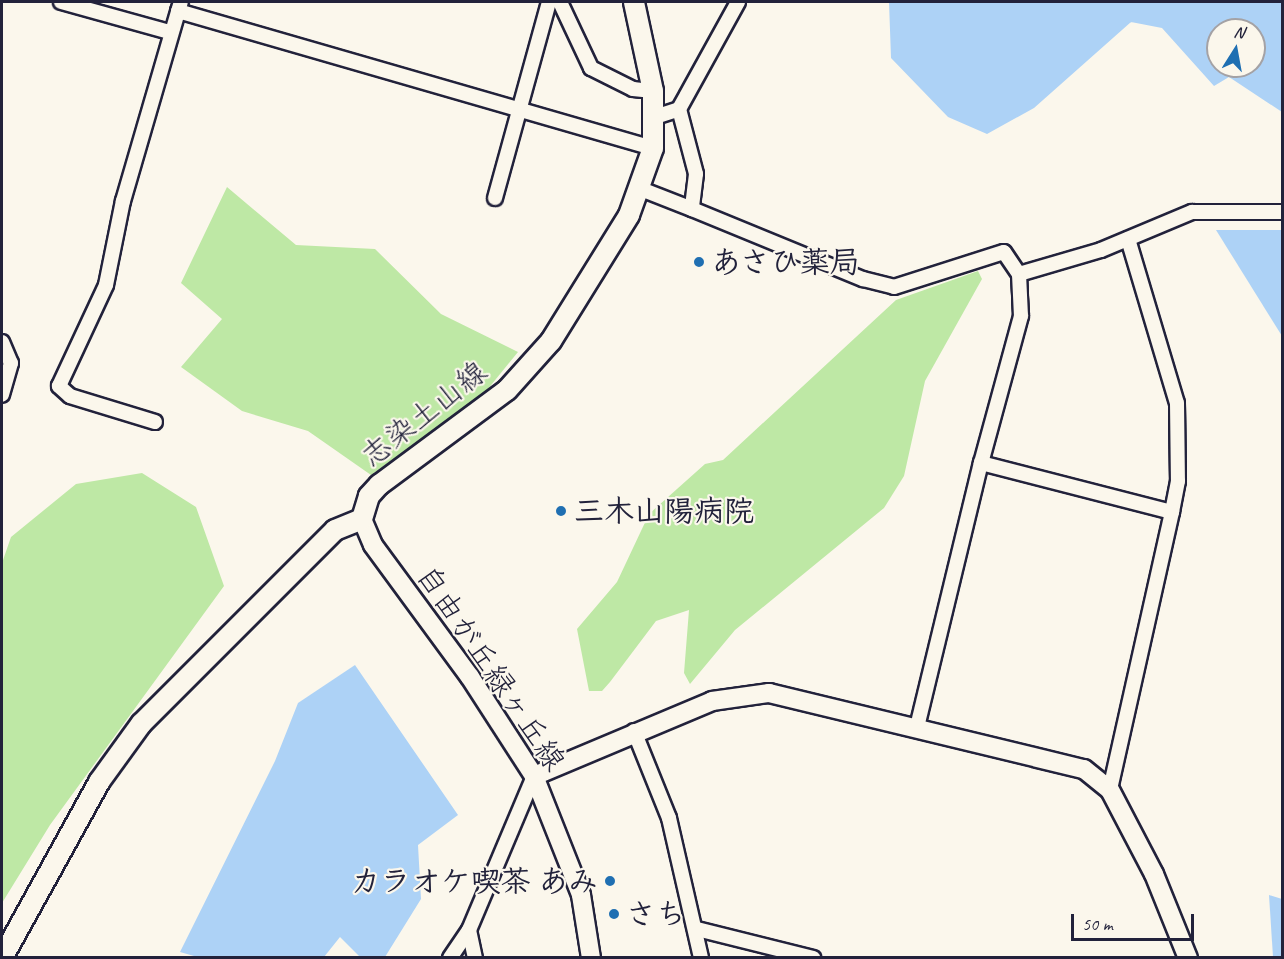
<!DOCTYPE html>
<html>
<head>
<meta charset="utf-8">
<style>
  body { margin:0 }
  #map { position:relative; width:1284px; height:959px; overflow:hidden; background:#fbf7ec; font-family:Caveat,"Klee One",sans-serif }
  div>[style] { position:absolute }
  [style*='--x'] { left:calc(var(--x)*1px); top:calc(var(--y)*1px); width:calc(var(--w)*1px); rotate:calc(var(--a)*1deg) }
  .green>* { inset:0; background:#bee8a5 }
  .water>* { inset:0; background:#add2f6 }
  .roads { filter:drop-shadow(2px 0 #22223b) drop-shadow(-2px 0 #22223b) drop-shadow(0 2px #22223b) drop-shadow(0 -2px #22223b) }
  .minor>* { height:14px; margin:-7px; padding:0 7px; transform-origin:7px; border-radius:7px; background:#fbf7ec }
  .tertiary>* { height:18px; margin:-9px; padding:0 9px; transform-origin:9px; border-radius:9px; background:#fbf7ec }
  .secondary>* { height:20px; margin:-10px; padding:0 10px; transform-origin:10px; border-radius:10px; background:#fbf7ec }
  .dots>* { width:16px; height:16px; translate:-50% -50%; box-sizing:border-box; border:3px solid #fbf7ec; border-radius:50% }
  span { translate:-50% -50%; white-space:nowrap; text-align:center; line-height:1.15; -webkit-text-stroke:4.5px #fbf7ec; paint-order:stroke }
  .poi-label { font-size:30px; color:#22223b; font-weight:700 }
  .left { translate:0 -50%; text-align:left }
  .right { translate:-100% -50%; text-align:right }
  .street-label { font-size:30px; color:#22223b }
  .frame { position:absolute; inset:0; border:3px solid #22223b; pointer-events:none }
  .north { position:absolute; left:1206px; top:18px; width:60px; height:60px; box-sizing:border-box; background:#fbf7ec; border:2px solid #a4a2a5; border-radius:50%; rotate:11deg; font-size:16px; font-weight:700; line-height:24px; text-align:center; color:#22223b }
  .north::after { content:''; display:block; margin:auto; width:21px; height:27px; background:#1f6fb2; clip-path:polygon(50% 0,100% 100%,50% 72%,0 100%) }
  .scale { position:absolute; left:1071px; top:914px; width:123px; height:27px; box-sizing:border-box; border:3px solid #22223b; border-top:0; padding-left:8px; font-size:18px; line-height:21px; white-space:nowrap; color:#22223b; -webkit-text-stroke:4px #fbf7ec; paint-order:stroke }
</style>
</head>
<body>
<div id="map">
  <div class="green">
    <i style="clip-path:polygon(227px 187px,296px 245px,375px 249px,441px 314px,518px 352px,483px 395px,371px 475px,308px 431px,242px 411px,181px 367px,222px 319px,181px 283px)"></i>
    <i style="clip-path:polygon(978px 271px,982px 279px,925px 381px,904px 476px,884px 508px,735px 630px,690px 684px,684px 673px,689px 610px,656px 621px,610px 682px,602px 691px,589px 691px,577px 629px,617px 582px,649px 514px,705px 464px,723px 460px,896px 300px)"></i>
    <i style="clip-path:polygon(142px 473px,196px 507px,224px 586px,50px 825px,2px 903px,2px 563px,11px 537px,76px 484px)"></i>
  </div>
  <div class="water">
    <i style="clip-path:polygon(evenodd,889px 2px,1282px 2px,1282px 112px,1229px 77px,1214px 86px,1162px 28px,1131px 22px,1034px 108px,987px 134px,948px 117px,891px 58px,889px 2px,1218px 30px,1254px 30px,1254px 66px,1218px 66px,1218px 30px)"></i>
    <i style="clip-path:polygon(1216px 230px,1282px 230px,1282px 336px)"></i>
    <i style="clip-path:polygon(355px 665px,458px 815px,418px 845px,421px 899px,385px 957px,360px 957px,340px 937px,324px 957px,201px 958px,180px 952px,275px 761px,298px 703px)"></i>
    <i style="clip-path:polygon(1269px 895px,1282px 899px,1282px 957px,1273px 957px)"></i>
  </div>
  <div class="roads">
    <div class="minor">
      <i style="--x:61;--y:2;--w:112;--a:15.5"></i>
      <i style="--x:560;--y:2;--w:73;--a:64.8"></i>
      <i style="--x:591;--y:68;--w:47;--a:26.6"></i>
      <i style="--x:633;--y:89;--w:20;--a:6"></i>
      <i style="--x:178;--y:11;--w:494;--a:16.1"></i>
      <i style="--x:679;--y:109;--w:122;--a:-61.1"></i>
      <i style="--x:655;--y:117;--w:25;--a:-18"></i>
      <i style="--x:679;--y:109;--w:67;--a:75.3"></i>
      <i style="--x:696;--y:174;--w:35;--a:97"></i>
      <i style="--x:692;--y:209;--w:185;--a:22.3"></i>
      <i style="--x:863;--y:279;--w:32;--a:14"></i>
      <i style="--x:894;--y:287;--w:115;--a:-17.7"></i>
      <i style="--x:1004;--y:252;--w:27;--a:56"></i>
      <i style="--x:1019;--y:274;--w:42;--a:87.3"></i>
      <i style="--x:1021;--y:316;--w:152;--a:105.2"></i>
      <i style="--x:641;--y:189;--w:55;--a:21.4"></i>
      <i style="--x:495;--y:198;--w:203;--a:-74.6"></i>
      <i style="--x:1128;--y:239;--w:171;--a:73.4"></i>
      <i style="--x:1177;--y:403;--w:78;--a:89.3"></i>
      <i style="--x:1178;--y:481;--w:32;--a:101"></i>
      <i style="--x:1019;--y:274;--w:85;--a:-16.3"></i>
      <i style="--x:1101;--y:250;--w:99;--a:-22.7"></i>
      <i style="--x:1192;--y:212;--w:90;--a:0"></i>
      <i style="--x:2;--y:342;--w:23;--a:67"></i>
      <i style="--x:11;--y:363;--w:33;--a:106"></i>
      <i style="--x:155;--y:422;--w:89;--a:-163"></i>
      <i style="--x:70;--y:396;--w:15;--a:-138"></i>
      <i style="--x:59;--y:386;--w:111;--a:-65"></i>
      <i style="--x:106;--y:285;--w:86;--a:-78.6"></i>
      <i style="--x:123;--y:201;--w:207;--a:-73.8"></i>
      <i style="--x:917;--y:727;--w:272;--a:-76.4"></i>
      <i style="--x:981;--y:463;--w:197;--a:14.4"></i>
      <i style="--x:1172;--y:512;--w:285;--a:102.6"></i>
      <i style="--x:634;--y:731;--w:94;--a:68.1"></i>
      <i style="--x:669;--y:818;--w:144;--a:77.1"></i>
      <i style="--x:697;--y:929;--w:120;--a:14"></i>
      <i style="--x:469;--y:930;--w:29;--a:78"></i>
      <i style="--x:450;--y:958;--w:34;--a:-56"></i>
      <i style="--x:469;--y:930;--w:167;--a:-67.1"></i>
    </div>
    <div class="tertiary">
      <i style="--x:362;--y:519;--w:28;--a:67"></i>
      <i style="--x:373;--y:545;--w:164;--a:53.7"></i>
      <i style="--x:470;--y:677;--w:118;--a:57.1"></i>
      <i style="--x:534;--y:776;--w:128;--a:68.4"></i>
      <i style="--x:581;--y:895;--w:64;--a:81"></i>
      <i style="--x:534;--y:776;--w:193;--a:-22.8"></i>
      <i style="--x:712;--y:701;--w:58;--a:-8"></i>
      <i style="--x:769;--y:693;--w:324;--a:13.6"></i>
      <i style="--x:1084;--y:769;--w:33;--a:39"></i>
      <i style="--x:1110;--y:790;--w:95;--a:62.4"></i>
      <i style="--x:1154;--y:874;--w:91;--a:68"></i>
    </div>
    <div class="secondary">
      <i style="--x:2;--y:958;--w:201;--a:-61.1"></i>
      <i style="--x:99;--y:782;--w:72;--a:-54.1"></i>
      <i style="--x:141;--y:724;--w:274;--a:-45"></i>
      <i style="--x:335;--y:530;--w:29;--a:-22"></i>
      <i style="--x:362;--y:519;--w:24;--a:-73"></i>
      <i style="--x:369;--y:496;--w:15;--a:-48"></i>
      <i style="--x:379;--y:485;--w:159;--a:-36.6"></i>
      <i style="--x:507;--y:390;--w:66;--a:-48.1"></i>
      <i style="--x:551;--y:341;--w:148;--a:-58.2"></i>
      <i style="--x:629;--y:215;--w:71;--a:-70.3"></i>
      <i style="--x:653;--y:148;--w:57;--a:-90"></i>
      <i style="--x:653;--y:91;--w:91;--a:-102.1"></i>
    </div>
  </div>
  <div class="dots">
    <i style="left:699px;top:262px;background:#1f6fb2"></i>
    <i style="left:561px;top:511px;background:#1f6fb2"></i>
    <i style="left:610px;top:881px;background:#1f6fb2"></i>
    <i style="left:614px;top:914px;background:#1f6fb2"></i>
  </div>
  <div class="poi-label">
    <span class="left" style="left:711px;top:262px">あさひ薬局</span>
    <span class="left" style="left:574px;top:511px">三木山陽病院</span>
    <span class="right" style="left:598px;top:881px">カラオケ喫茶 あみ</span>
    <span class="left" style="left:626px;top:914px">さち</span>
  </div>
  <div class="street-label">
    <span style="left:424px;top:414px;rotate:-38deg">志染土山線</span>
    <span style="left:491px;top:668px;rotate:56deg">自由が丘緑ヶ丘線</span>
  </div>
  <div class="frame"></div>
  <div class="north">N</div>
  <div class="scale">50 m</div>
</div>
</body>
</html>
